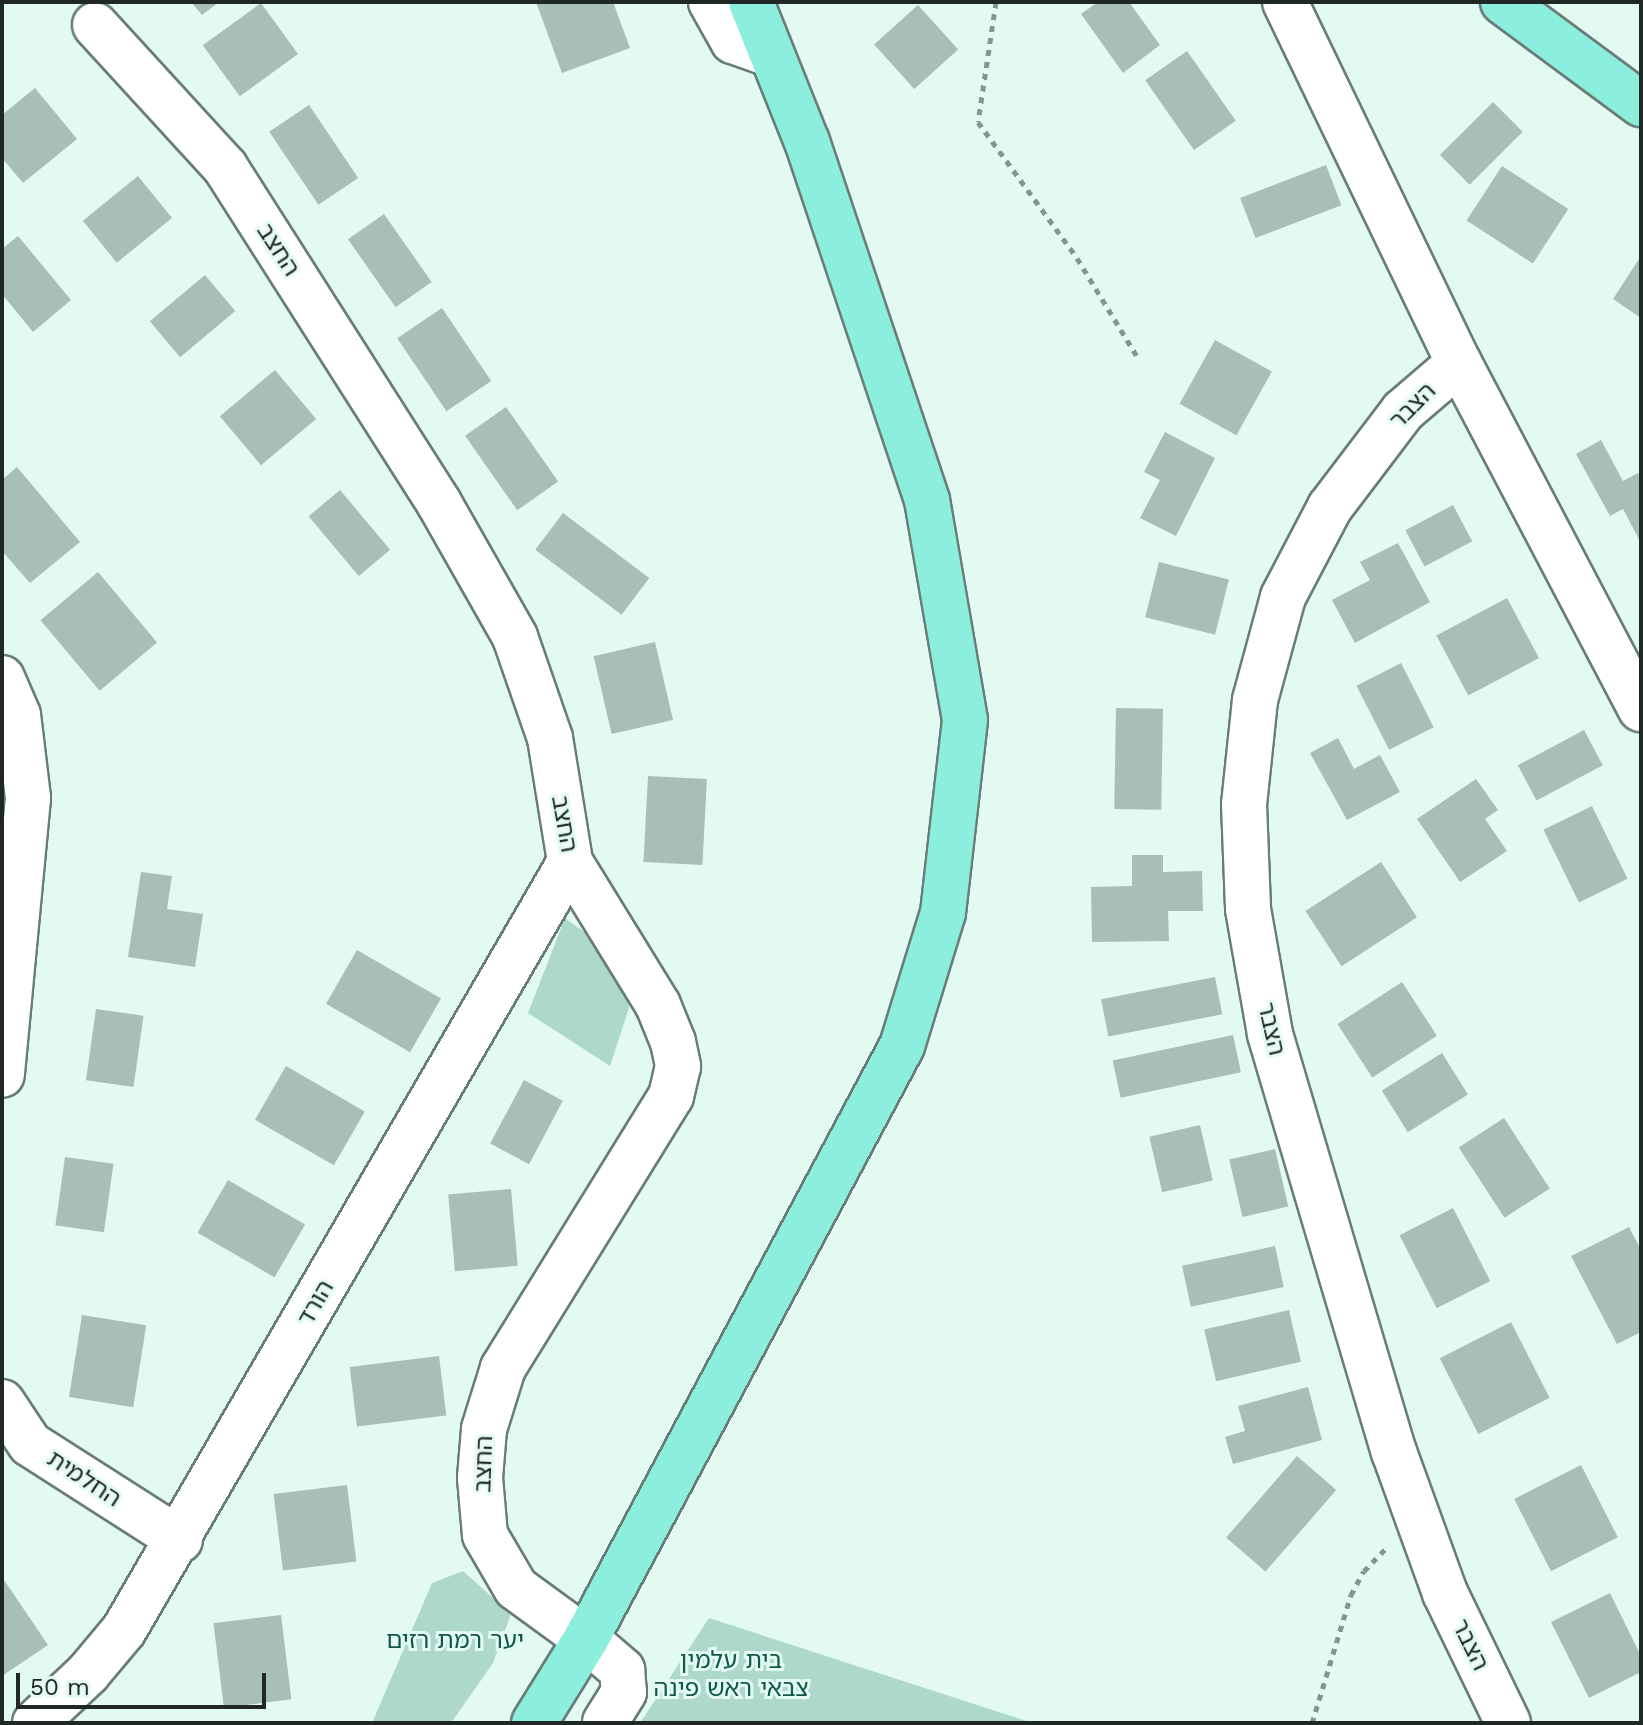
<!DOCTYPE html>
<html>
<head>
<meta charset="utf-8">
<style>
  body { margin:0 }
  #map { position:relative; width:1643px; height:1725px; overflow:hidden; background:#e3faf3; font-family:"Work Sans","Noto Sans Hebrew",sans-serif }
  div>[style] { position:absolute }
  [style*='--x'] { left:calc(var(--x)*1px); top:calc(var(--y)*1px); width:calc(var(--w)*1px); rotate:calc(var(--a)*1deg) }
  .green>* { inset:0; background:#afd8cd }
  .building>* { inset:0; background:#a8beb8; transform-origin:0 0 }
  .path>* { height:5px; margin-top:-2.5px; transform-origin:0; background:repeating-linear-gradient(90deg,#849490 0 6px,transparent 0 12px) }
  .roads { filter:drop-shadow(2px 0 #697d77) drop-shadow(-2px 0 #697d77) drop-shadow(0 2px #697d77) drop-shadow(0 -2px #697d77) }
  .minor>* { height:44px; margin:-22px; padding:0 22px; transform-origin:22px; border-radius:22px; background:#fff }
  .major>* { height:44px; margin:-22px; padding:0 22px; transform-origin:22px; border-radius:22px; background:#8ceedc }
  span { translate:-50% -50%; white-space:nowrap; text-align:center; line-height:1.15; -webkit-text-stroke:6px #e3faf3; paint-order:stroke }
  .street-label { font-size:24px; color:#202826 }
  .park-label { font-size:24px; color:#12574a }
  .frame { position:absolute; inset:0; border:4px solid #202826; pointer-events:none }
  .scale { position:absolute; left:16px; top:1673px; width:250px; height:36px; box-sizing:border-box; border:4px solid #202826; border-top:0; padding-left:10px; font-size:24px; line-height:28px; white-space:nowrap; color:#202826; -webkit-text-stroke:6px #e3faf3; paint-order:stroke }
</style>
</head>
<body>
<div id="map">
  <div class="green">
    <i style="clip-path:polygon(565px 918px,591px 937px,623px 976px,629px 1008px,610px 1066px,528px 1013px)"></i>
    <i style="clip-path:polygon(463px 1571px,511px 1614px,493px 1663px,451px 1723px,372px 1723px,432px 1583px)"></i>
    <i style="clip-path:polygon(709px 1618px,1033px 1723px,640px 1723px)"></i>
  </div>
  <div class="building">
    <i style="clip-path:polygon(191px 2px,219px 2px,202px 15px)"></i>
    <i style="clip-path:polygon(536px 2px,613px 2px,630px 48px,562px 73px)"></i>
    <i style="clip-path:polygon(1098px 2px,1129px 2px,1160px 45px,1123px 73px,1081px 14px)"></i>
    <i style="left:261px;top:3px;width:63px;height:72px;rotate:54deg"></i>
    <i style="left:918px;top:5px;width:60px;height:59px;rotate:48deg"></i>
    <i style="left:1187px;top:51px;width:85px;height:51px;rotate:55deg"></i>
    <i style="clip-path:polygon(35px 88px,77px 139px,23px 183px,2px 158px,2px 115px)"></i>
    <i style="left:1493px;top:102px;width:42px;height:75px;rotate:45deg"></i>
    <i style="left:309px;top:105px;width:88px;height:48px;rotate:56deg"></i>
    <i style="left:1326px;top:165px;width:43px;height:92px;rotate:69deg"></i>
    <i style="left:1502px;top:166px;width:79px;height:65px;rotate:33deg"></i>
    <i style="left:138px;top:176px;width:54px;height:71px;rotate:51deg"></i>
    <i style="left:384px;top:214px;width:83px;height:44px;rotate:55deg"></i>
    <i style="clip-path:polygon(18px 236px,71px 300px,33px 332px,2px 294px,2px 249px)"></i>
    <i style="clip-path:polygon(1639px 259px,1641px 261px,1641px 318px,1613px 299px)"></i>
    <i style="left:205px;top:275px;width:47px;height:72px;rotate:50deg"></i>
    <i style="left:442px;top:308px;width:88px;height:54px;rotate:56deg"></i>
    <i style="left:1215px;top:340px;width:65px;height:73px;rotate:29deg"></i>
    <i style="left:275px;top:370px;width:64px;height:72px;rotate:50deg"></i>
    <i style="left:506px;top:407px;width:91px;height:50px;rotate:55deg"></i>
    <i style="clip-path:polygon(1165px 432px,1215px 458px,1176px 536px,1140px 518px,1160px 480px,1144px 472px)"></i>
    <i style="clip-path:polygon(1601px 440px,1623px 481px,1638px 473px,1641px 479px,1641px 543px,1623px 509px,1610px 516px,1576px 454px)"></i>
    <i style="clip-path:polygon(17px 467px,80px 542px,30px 583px,2px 551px,2px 480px)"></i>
    <i style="left:340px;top:490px;width:78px;height:41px;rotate:50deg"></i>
    <i style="left:1453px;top:505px;width:41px;height:54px;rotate:62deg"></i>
    <i style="left:563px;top:513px;width:108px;height:46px;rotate:37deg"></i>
    <i style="clip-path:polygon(1398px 543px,1430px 602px,1355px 643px,1332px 600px,1370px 580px,1360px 562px)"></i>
    <i style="left:1159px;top:562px;width:72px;height:57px;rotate:14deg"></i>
    <i style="left:98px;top:572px;width:92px;height:75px;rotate:50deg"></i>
    <i style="left:1507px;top:598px;width:68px;height:80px;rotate:62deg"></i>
    <i style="left:655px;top:642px;width:80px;height:63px;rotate:77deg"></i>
    <i style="left:1401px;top:663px;width:72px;height:50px;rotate:63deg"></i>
    <i style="left:1116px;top:708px;width:47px;height:101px;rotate:1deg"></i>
    <i style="left:1584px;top:730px;width:40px;height:75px;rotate:62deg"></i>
    <i style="clip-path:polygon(1338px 738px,1354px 769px,1380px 755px,1400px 792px,1347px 820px,1310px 753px)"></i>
    <i style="left:648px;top:776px;width:59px;height:86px;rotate:3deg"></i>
    <i style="clip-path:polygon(1476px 779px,1498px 810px,1485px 819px,1507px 851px,1460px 882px,1417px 819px)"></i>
    <i style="left:1592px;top:806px;width:81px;height:54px;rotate:64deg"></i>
    <i style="clip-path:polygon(1132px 855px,1163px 855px,1163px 872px,1202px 871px,1203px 911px,1168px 911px,1169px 941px,1092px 942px,1091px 887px,1132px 886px)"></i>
    <i style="left:1381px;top:862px;width:66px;height:90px;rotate:57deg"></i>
    <i style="clip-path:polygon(141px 872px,172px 876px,167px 909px,203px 914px,195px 967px,128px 957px)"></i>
    <i style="left:357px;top:950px;width:97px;height:62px;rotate:30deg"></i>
    <i style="left:1215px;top:977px;width:38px;height:116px;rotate:79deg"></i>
    <i style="left:1402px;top:982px;width:64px;height:77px;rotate:57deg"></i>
    <i style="left:96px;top:1009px;width:48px;height:72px;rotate:8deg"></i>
    <i style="left:1233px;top:1035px;width:38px;height:123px;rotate:78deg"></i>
    <i style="left:1442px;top:1053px;width:49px;height:71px;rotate:58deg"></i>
    <i style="left:286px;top:1066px;width:91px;height:62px;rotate:30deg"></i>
    <i style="left:524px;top:1080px;width:44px;height:72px;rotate:28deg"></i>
    <i style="left:1504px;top:1118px;width:84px;height:54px;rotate:57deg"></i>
    <i style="left:1200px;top:1125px;width:57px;height:52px;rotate:77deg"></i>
    <i style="left:1275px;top:1149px;width:59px;height:47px;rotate:77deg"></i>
    <i style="left:65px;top:1157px;width:49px;height:69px;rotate:8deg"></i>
    <i style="left:228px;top:1180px;width:89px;height:61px;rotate:30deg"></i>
    <i style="left:511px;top:1189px;width:77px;height:63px;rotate:85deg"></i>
    <i style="left:1453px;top:1208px;width:82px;height:60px;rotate:63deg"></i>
    <i style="clip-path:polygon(1629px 1227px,1641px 1250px,1641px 1332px,1617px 1344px,1571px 1256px)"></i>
    <i style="left:1275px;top:1246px;width:42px;height:95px;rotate:78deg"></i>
    <i style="left:1289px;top:1310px;width:53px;height:87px;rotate:77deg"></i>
    <i style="left:82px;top:1315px;width:65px;height:83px;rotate:9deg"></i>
    <i style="left:1511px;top:1322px;width:85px;height:80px;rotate:63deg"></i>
    <i style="left:439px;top:1356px;width:60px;height:90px;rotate:83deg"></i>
    <i style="clip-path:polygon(1308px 1387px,1322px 1440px,1233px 1464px,1225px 1437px,1245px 1431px,1238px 1406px)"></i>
    <i style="left:1297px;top:1456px;width:52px;height:108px;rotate:41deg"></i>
    <i style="left:1581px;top:1465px;width:81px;height:75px;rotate:63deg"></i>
    <i style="left:347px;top:1485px;width:77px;height:74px;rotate:83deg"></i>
    <i style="clip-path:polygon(2px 1577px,48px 1645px,2px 1676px)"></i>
    <i style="clip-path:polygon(1610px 1593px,1641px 1656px,1641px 1672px,1589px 1698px,1551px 1622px)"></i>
    <i style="left:281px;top:1615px;width:85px;height:68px;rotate:83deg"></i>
  </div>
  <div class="path">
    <i style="--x:996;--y:2;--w:121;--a:98.5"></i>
    <i style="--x:978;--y:122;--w:168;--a:53.9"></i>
    <i style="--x:1077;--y:258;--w:117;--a:58.6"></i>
    <i style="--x:1312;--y:1723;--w:134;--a:-73.1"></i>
    <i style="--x:1351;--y:1595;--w:27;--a:-62"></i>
    <i style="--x:1364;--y:1571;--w:33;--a:-46"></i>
  </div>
  <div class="roads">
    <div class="minor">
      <i style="--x:711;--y:2;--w:45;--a:60.6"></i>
      <i style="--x:733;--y:41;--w:41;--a:19.7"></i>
      <i style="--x:1285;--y:2;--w:401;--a:64.3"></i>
      <i style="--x:1459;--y:363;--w:391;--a:62.3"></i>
      <i style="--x:95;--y:25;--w:193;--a:47.5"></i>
      <i style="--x:225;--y:167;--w:398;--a:57.5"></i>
      <i style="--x:439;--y:503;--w:154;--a:60.4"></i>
      <i style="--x:515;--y:637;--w:107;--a:70.9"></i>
      <i style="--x:550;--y:738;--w:126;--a:80.8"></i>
      <i style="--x:570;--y:862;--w:168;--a:58.4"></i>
      <i style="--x:658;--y:1005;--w:40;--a:68"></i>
      <i style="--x:673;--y:1042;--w:25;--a:78"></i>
      <i style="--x:678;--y:1066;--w:31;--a:103"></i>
      <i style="--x:671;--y:1096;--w:320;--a:121.7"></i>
      <i style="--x:503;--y:1368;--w:64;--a:107.3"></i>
      <i style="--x:484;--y:1429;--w:49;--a:94.7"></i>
      <i style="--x:480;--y:1478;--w:57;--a:85"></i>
      <i style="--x:485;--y:1535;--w:61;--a:59.7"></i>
      <i style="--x:516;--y:1588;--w:87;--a:36.1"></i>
      <i style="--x:586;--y:1639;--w:48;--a:40.7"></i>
      <i style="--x:622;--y:1670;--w:22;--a:85"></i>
      <i style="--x:624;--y:1692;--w:36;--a:122"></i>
      <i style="--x:1459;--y:363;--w:74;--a:139.4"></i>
      <i style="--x:1403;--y:411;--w:121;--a:127.2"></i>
      <i style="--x:1330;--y:507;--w:102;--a:117.6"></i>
      <i style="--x:1283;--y:597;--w:107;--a:105.2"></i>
      <i style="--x:1255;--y:700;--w:105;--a:96"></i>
      <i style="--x:1244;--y:804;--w:105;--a:87.8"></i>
      <i style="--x:1248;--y:909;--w:127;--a:80"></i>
      <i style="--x:1270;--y:1034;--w:436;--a:73.5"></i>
      <i style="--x:1394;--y:1452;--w:150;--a:70.1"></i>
      <i style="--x:1445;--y:1593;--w:144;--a:64.1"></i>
      <i style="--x:2;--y:678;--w:40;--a:66.6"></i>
      <i style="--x:18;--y:715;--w:84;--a:83.1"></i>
      <i style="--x:28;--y:798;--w:278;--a:95.4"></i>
      <i style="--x:2;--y:1402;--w:50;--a:56.3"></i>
      <i style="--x:30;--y:1444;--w:178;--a:32.6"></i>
      <i style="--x:35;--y:1723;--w:73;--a:-43.3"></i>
      <i style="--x:88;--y:1673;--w:56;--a:-50.1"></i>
      <i style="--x:124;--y:1630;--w:888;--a:-59.86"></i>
    </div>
    <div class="major">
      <i style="--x:1503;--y:2;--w:172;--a:36.5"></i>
      <i style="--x:534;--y:1723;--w:99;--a:-58.2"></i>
      <i style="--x:586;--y:1639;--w:672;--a:-61.95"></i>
      <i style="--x:902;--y:1046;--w:139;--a:-72.9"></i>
      <i style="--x:943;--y:913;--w:194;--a:-83.5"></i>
      <i style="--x:965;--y:720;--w:223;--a:-99.8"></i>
      <i style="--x:927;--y:500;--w:378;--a:-108.5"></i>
      <i style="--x:807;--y:142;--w:151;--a:-111.8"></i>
    </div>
  </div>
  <div class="street-label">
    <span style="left:278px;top:250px;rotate:57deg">החצב</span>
    <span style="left:1413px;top:406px;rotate:-45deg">הצבר</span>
    <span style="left:564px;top:824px;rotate:80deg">החצב</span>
    <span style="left:1271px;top:1029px;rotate:77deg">הצבר</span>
    <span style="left:316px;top:1303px;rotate:-60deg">הורד</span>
    <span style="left:484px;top:1464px;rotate:-88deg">החצב</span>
    <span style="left:84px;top:1479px;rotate:33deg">החלמית</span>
    <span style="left:1470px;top:1645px;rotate:64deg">הצבר</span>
  </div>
  <div class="park-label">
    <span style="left:455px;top:1641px">יער רמת רזים</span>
    <span style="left:731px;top:1675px">בית עלמין<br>צבאי ראש פינה</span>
  </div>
  <div class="frame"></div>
  <div class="scale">50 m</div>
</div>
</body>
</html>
